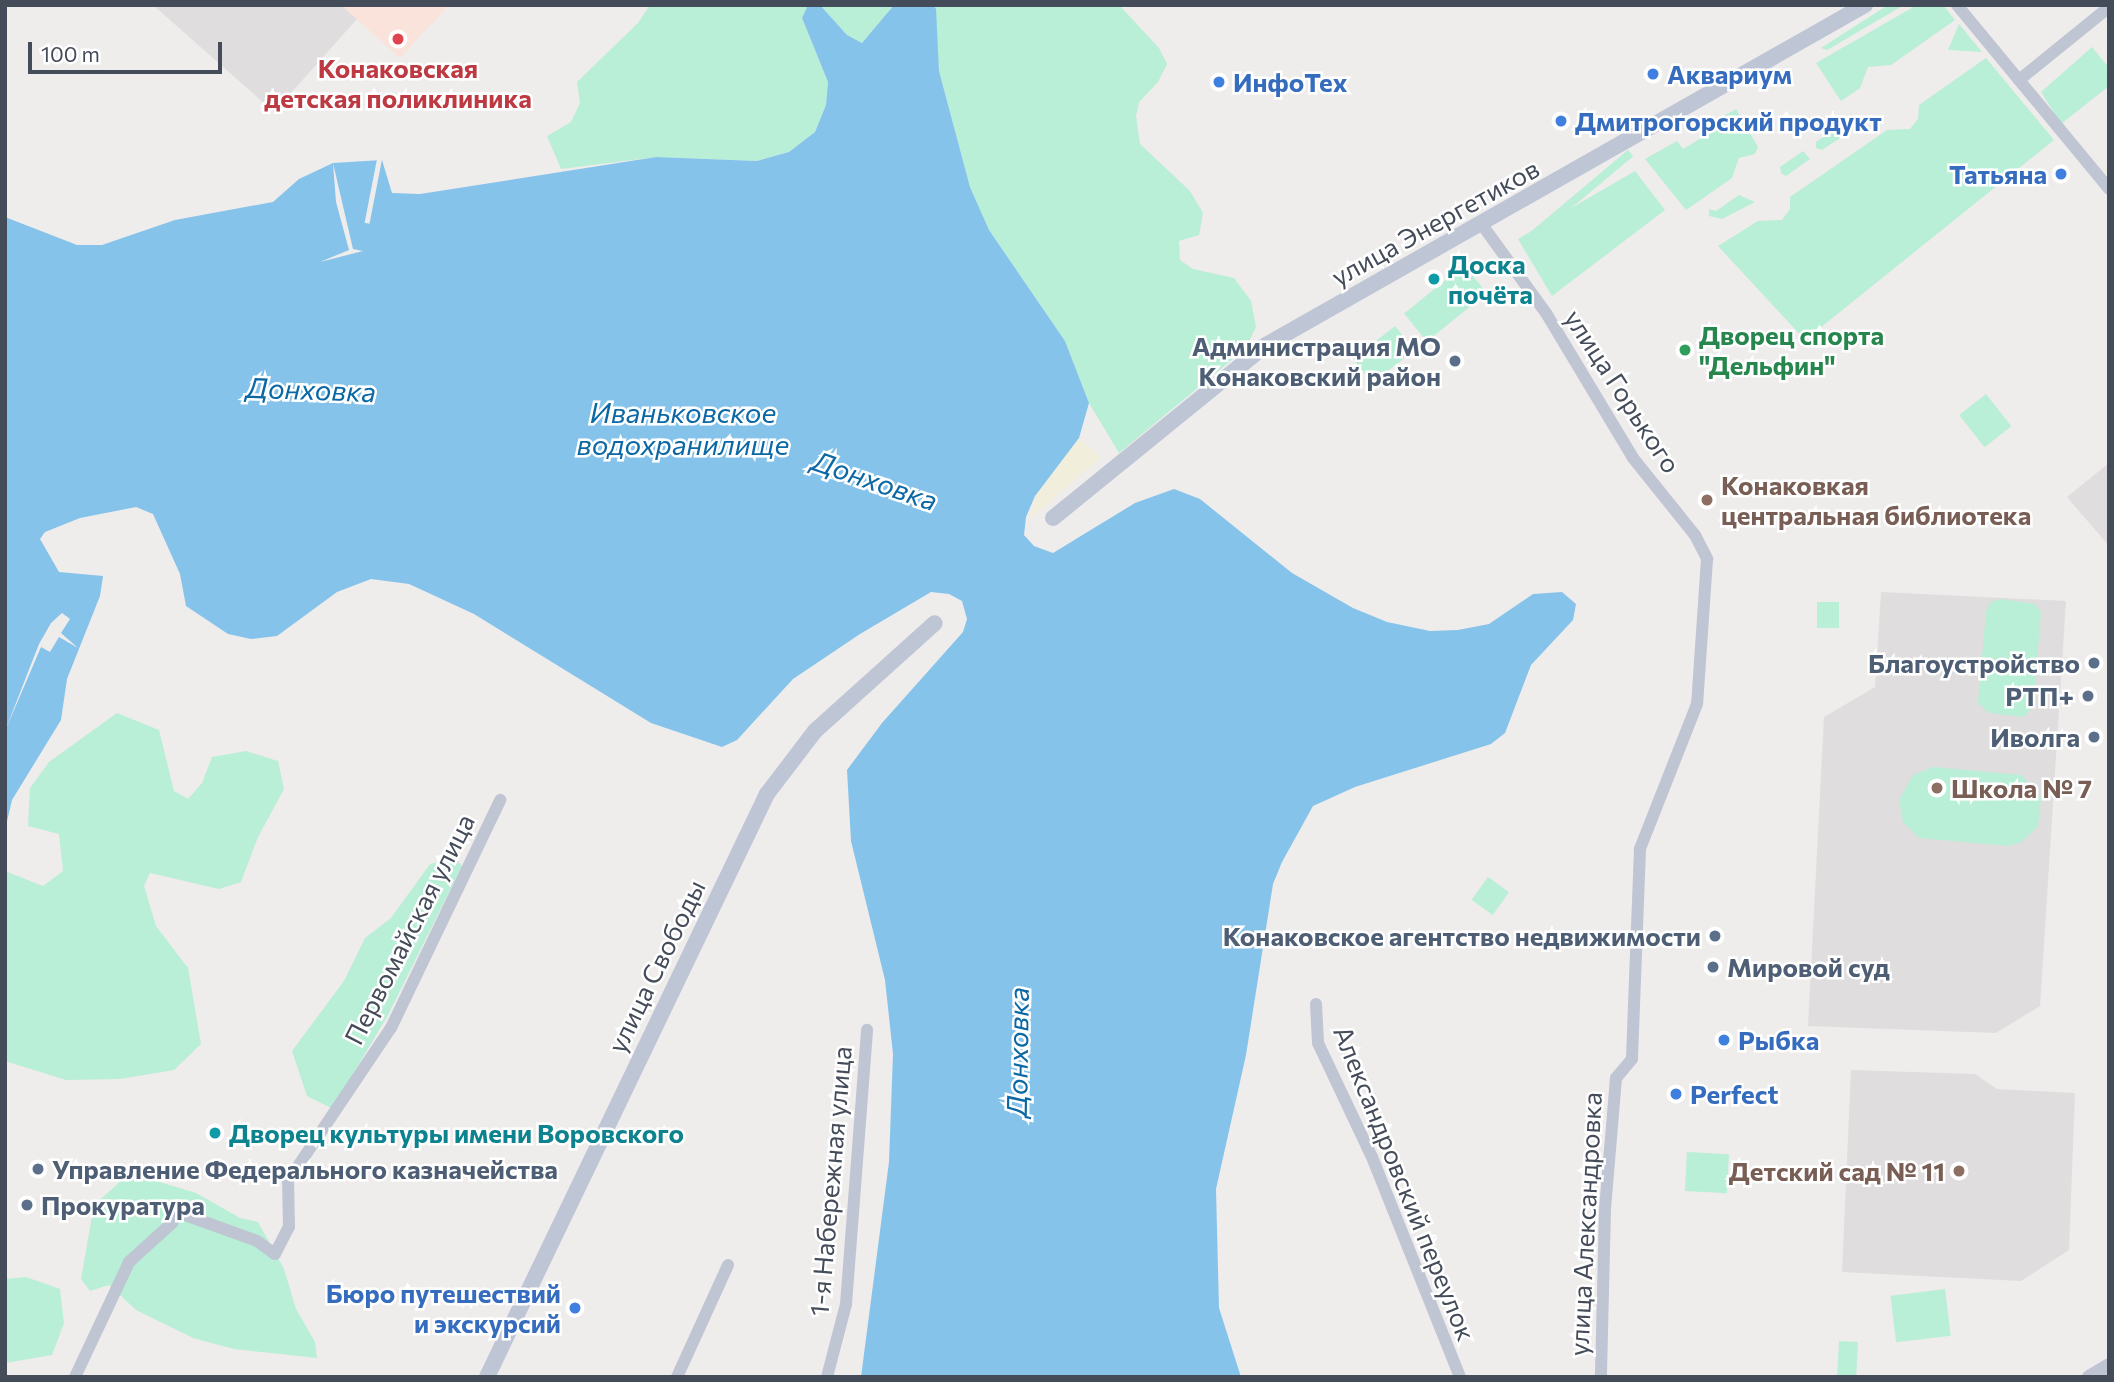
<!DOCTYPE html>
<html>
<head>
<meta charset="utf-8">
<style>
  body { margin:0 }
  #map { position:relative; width:2114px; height:1382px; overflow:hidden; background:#efecec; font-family:Commissioner,sans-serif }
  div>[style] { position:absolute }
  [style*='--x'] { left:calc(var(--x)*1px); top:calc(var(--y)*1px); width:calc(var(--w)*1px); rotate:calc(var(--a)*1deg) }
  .education>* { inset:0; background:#e0ddde }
  .medical>* { inset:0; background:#fae3da }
  .green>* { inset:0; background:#b9eed7; transform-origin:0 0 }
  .sand>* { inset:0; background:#f1eedb }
  .water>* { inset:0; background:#85c3eb }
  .pier>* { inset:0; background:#efecec; transform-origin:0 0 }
  .minor>* { height:12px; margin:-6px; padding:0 6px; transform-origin:6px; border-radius:6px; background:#bfc5d2 }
  .tertiary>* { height:14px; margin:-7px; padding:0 7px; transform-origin:7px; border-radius:7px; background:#bfc5d2 }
  .secondary>* { height:16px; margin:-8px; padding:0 8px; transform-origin:8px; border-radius:8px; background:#bec5d5 }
  .dots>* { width:19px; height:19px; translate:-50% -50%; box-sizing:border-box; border:4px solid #fff; border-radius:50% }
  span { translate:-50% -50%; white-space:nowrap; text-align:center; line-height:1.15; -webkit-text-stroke:5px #fff; paint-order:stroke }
  .health-label { font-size:26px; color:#be3a42; font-weight:700 }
  .shop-label { font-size:26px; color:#366cbe; font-weight:700 }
  .left { translate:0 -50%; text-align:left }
  .right { translate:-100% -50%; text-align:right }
  .street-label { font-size:26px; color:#444b59 }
  .culture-label { font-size:26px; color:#0d838f; font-weight:700 }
  .leisure-label { font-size:26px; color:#27864d; font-weight:700 }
  .service-label { font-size:26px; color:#4e5e75; font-weight:700 }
  .education-label { font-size:26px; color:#785e54; font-weight:700 }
  .water-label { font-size:28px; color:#0c68a4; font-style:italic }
  .frame { position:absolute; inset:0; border:7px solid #444b59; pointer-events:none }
  .scale { position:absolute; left:28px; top:42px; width:194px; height:32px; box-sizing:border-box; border:4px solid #444b59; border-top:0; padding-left:9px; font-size:21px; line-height:24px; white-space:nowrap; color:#444b59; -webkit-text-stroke:5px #fff; paint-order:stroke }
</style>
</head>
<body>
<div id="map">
  <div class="education">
    <i style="clip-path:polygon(153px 5px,341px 5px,357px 19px,274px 112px)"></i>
    <i style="clip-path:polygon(2109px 463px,2109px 546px,2067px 497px)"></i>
    <i style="clip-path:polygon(1881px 592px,2066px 601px,2040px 1006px,1996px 1033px,1808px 1026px,1824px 717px,1875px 687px)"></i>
    <i style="clip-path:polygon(1851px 1070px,1975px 1074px,1997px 1089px,2075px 1093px,2069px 1250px,2021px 1281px,1842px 1272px)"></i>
  </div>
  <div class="medical">
    <i style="clip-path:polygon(341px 5px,449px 5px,400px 58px)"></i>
  </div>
  <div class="green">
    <i style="clip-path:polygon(650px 5px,808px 5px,802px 18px,828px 82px,826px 105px,815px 132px,789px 152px,757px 161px,656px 157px,561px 169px,547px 136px,571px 122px,580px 103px,577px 82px,638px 23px)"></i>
    <i style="clip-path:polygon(820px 5px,894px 5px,862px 43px,847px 35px)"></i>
    <i style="clip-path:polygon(933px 5px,1119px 5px,1159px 48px,1167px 64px,1158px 82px,1139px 102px,1136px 116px,1140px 144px,1190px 191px,1203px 213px,1199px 235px,1179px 241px,1180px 260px,1193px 269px,1234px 278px,1251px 301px,1256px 327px,1246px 348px,1119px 453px,1089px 403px,1065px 341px,989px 230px,970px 187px,939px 71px)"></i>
    <i style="clip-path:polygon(1888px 5px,1904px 5px,1827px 50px,1821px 48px)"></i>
    <i style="clip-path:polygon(1917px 5px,1943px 5px,1955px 20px,1891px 65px,1868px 67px,1860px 88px,1841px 101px,1816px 63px)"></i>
    <i style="clip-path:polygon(1959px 24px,1982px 52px,1948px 50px)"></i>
    <i style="clip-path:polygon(2092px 47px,2109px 68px,2109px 86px,2061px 124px,2041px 92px)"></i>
    <i style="clip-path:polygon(1986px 58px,2054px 140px,1805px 340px,1718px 246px,1758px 221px,1782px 220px,1790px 209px,1790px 197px,1887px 130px,1910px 129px,1918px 119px,1919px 105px)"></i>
    <i style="clip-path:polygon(1736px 109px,1758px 147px,1755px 154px,1739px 158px,1732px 178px,1686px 210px,1645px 159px,1677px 141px,1683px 149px,1718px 128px,1715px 121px)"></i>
    <i style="clip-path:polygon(1839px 126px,1846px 134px,1822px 150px,1816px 148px,1816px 142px)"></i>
    <i style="left:1628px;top:150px;width:8px;height:131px;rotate:50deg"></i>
    <i style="clip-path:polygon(1803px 151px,1810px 159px,1786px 176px,1781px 173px,1780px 167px)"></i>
    <i style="clip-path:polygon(1635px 171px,1665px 210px,1552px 296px,1518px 239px)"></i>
    <i style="clip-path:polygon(1739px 195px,1755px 202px,1722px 219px,1709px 216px,1709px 209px,1716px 211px)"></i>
    <i style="left:1464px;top:265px;width:36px;height:77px;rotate:51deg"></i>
    <i style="left:1395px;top:326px;width:31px;height:53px;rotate:52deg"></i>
    <i style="left:1986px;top:394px;width:41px;height:34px;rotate:52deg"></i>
    <i style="clip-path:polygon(2000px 599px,2035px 604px,2041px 612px,2033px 706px,2024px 717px,1989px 713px,1978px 703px,1986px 611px,1991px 602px)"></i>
    <i style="left:1817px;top:602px;width:22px;height:26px"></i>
    <i style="clip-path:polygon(117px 713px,159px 730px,174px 791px,188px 799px,202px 783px,212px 757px,246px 751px,278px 761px,284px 789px,258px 837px,241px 882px,219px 889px,150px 873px,144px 886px,156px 926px,188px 968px,201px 1044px,174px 1070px,120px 1079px,66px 1080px,5px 1061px,5px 871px,43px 886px,63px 871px,59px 834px,28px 826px,30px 788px,49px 762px)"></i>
    <i style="clip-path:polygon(1933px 767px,2022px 775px,2041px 798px,2038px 826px,2022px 842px,2008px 846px,1919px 838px,1903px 822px,1899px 800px,1913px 775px)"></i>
    <i style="clip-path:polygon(455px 858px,462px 866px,388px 1015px,350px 1079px,331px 1108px,307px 1096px,292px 1051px,344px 981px,365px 938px,391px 918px,430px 864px)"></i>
    <i style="left:1488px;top:877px;width:26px;height:28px;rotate:36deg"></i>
    <i style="left:1687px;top:1152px;width:42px;height:39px;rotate:3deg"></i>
    <i style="clip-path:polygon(130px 1173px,196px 1193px,240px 1218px,258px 1222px,284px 1269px,296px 1309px,315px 1342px,317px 1358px,234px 1349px,193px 1338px,136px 1310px,109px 1285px,90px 1291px,81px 1279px,94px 1205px)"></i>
    <i style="clip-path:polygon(26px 1277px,60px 1289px,64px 1323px,52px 1355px,5px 1363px,5px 1279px)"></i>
    <i style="left:1945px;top:1289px;width:47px;height:55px;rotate:83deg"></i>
    <i style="left:1839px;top:1341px;width:19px;height:36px;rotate:3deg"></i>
  </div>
  <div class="sand">
    <i style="clip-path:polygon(1079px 438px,1101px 457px,1031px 518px,1035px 496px)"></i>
  </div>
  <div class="water">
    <i style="clip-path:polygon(808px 5px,820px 5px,847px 35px,862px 43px,894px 5px,933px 5px,936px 9px,939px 71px,970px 187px,989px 230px,1065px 341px,1089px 403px,1079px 438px,1035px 496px,1026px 517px,1024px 535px,1034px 546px,1053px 553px,1135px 503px,1174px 489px,1200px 499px,1292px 573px,1353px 608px,1387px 622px,1430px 631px,1458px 630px,1489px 624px,1533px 594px,1562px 592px,1576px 604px,1573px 620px,1531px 665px,1505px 733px,1491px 744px,1355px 787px,1313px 806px,1282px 862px,1273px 884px,1246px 1055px,1216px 1189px,1219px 1308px,1241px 1377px,861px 1377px,889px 1162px,893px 1054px,885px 980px,851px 841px,847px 770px,882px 723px,963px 632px,967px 619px,962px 601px,949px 594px,931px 592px,860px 634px,793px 679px,737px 740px,722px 747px,651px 723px,474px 614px,409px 584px,371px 579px,337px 592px,277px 636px,251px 639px,228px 634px,186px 606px,180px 574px,153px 514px,136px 507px,80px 518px,45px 532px,40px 539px,59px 572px,103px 576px,100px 596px,67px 679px,61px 720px,12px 800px,5px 830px,5px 217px,77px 245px,102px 245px,175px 220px,273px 202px,299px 179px,333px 163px,382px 160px,392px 193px,420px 194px,656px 157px,757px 161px,789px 152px,815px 132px,826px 105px,828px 82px,802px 18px)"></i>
  </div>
  <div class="pier">
    <i style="left:377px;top:159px;width:5px;height:65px;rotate:11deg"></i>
    <i style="clip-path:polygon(333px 163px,353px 249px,363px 251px,320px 262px,349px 250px,336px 202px)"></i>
    <i style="clip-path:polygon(62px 613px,70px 619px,61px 633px,78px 648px,59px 637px,50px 652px,41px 647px,5px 731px,39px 644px,51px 623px)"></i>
  </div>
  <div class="minor">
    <i style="--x:1957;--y:5;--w:239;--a:50.4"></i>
    <i style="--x:2019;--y:80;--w:116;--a:-39"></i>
    <i style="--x:1483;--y:226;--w:107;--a:54.1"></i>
    <i style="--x:1546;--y:313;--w:169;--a:59"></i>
    <i style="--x:1633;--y:458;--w:99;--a:51.2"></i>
    <i style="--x:1695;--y:535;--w:27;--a:63"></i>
    <i style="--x:1707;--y:559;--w:145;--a:93.9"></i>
    <i style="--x:1697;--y:704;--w:156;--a:111.5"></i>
    <i style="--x:1640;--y:849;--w:210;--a:92.2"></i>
    <i style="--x:1632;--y:1059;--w:25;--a:130"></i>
    <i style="--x:1616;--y:1078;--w:131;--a:94.8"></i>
    <i style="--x:1605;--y:1209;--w:168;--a:91.4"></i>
    <i style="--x:1316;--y:1004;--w:39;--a:87"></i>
    <i style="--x:1318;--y:1043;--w:126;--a:64.7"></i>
    <i style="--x:1372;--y:1157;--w:237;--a:68.2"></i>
    <i style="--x:75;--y:1377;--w:127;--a:-64.8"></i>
    <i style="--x:129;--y:1262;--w:58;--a:-42.2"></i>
    <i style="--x:172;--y:1223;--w:12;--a:-66"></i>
    <i style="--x:177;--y:1212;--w:85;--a:19.9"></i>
    <i style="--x:257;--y:1241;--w:22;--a:36"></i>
    <i style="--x:275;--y:1254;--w:30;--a:-63"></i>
    <i style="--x:289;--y:1227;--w:46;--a:-91.2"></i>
    <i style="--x:288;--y:1181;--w:184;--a:-56.1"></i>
    <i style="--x:391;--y:1028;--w:253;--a:-64.4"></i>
    <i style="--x:677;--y:1377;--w:123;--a:-65.5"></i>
    <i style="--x:827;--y:1377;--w:75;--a:-75.4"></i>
    <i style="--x:846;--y:1304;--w:275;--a:-85.6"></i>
  </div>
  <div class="tertiary">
    <i style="--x:2089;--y:1377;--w:23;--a:-31"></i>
  </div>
  <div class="secondary">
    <i style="--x:1053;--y:518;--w:274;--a:-39.1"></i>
    <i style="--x:1266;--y:345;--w:689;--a:-29.58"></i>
    <i style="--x:487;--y:1377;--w:647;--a:-64.35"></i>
    <i style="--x:767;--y:794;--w:79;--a:-52.7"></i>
    <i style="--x:815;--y:731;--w:161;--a:-42"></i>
  </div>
  <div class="dots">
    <i style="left:398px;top:39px;background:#e0444e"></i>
    <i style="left:1653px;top:74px;background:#3f7fe0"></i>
    <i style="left:1219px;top:82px;background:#3f7fe0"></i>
    <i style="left:1561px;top:121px;background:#3f7fe0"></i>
    <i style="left:2061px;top:174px;background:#3f7fe0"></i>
    <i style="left:1434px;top:279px;background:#0f9aa8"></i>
    <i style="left:1685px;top:350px;background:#2e9e5b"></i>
    <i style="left:1455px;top:361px;background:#5c6f8a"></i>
    <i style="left:1707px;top:500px;background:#8d6e63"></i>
    <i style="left:2094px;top:663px;background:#5c6f8a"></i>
    <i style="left:2088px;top:696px;background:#5c6f8a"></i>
    <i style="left:2094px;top:737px;background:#5c6f8a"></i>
    <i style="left:1937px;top:788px;background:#8d6e63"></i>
    <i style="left:1715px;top:936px;background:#5c6f8a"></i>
    <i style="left:1713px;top:967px;background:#5c6f8a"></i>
    <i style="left:1724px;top:1040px;background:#3f7fe0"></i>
    <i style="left:1676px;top:1094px;background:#3f7fe0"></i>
    <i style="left:215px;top:1133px;background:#0f9aa8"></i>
    <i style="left:38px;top:1169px;background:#5c6f8a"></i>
    <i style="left:1959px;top:1171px;background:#8d6e63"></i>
    <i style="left:27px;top:1205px;background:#5c6f8a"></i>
    <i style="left:575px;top:1308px;background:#3f7fe0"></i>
  </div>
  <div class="health-label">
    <span style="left:398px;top:83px">Конаковская<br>детская поликлиника</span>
  </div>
  <div class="shop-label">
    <span class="left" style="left:1667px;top:74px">Аквариум</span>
    <span class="left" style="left:1233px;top:82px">ИнфоТех</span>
    <span class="left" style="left:1575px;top:121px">Дмитрогорский продукт</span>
    <span class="right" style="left:2047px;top:174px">Татьяна</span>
    <span class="left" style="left:1738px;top:1040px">Рыбка</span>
    <span class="left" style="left:1690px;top:1094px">Perfect</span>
    <span class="right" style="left:561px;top:1308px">Бюро путешествий<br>и экскурсий</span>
  </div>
  <div class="street-label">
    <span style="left:1435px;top:222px;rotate:-29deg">улица Энергетиков</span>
    <span style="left:1623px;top:391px;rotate:57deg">улица Горького</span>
    <span style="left:409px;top:929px;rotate:-63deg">Первомайская улица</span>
    <span style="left:656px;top:966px;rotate:-64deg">улица Свободы</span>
    <span style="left:830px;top:1181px;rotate:-85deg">1-я Набережная улица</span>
    <span style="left:1405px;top:1183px;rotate:68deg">Александровский переулок</span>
    <span style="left:1585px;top:1224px;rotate:-87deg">улица Александровка</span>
  </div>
  <div class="culture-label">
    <span class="left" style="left:1448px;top:279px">Доска<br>почёта</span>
    <span class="left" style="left:229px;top:1133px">Дворец культуры имени Воровского</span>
  </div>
  <div class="leisure-label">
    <span class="left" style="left:1699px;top:350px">Дворец спорта<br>"Дельфин"</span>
  </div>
  <div class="service-label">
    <span class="right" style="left:1441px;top:361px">Администрация МО<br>Конаковский район</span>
    <span class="right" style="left:2080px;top:663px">Благоустройство</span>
    <span class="right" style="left:2074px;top:696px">РТП+</span>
    <span class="right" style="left:2080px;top:737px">Иволга</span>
    <span class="right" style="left:1701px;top:936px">Конаковское агентство недвижимости</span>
    <span class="left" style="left:1727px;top:967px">Мировой суд</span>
    <span class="left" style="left:52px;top:1169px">Управление Федерального казначейства</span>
    <span class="left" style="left:41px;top:1205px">Прокуратура</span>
  </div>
  <div class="education-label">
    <span class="left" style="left:1721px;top:500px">Конаковкая<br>центральная библиотека</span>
    <span class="left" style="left:1951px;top:788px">Школа № 7</span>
    <span class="right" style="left:1945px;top:1171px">Детский сад № 11</span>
  </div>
  <div class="water-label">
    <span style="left:311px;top:389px;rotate:2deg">Донховка</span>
    <span style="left:683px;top:428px">Иваньковское<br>водохранилище</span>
    <span style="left:875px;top:480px;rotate:19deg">Донховка</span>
    <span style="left:1017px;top:1052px;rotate:-89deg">Донховка</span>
  </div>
  <div class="frame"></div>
  <div class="scale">100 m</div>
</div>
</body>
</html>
